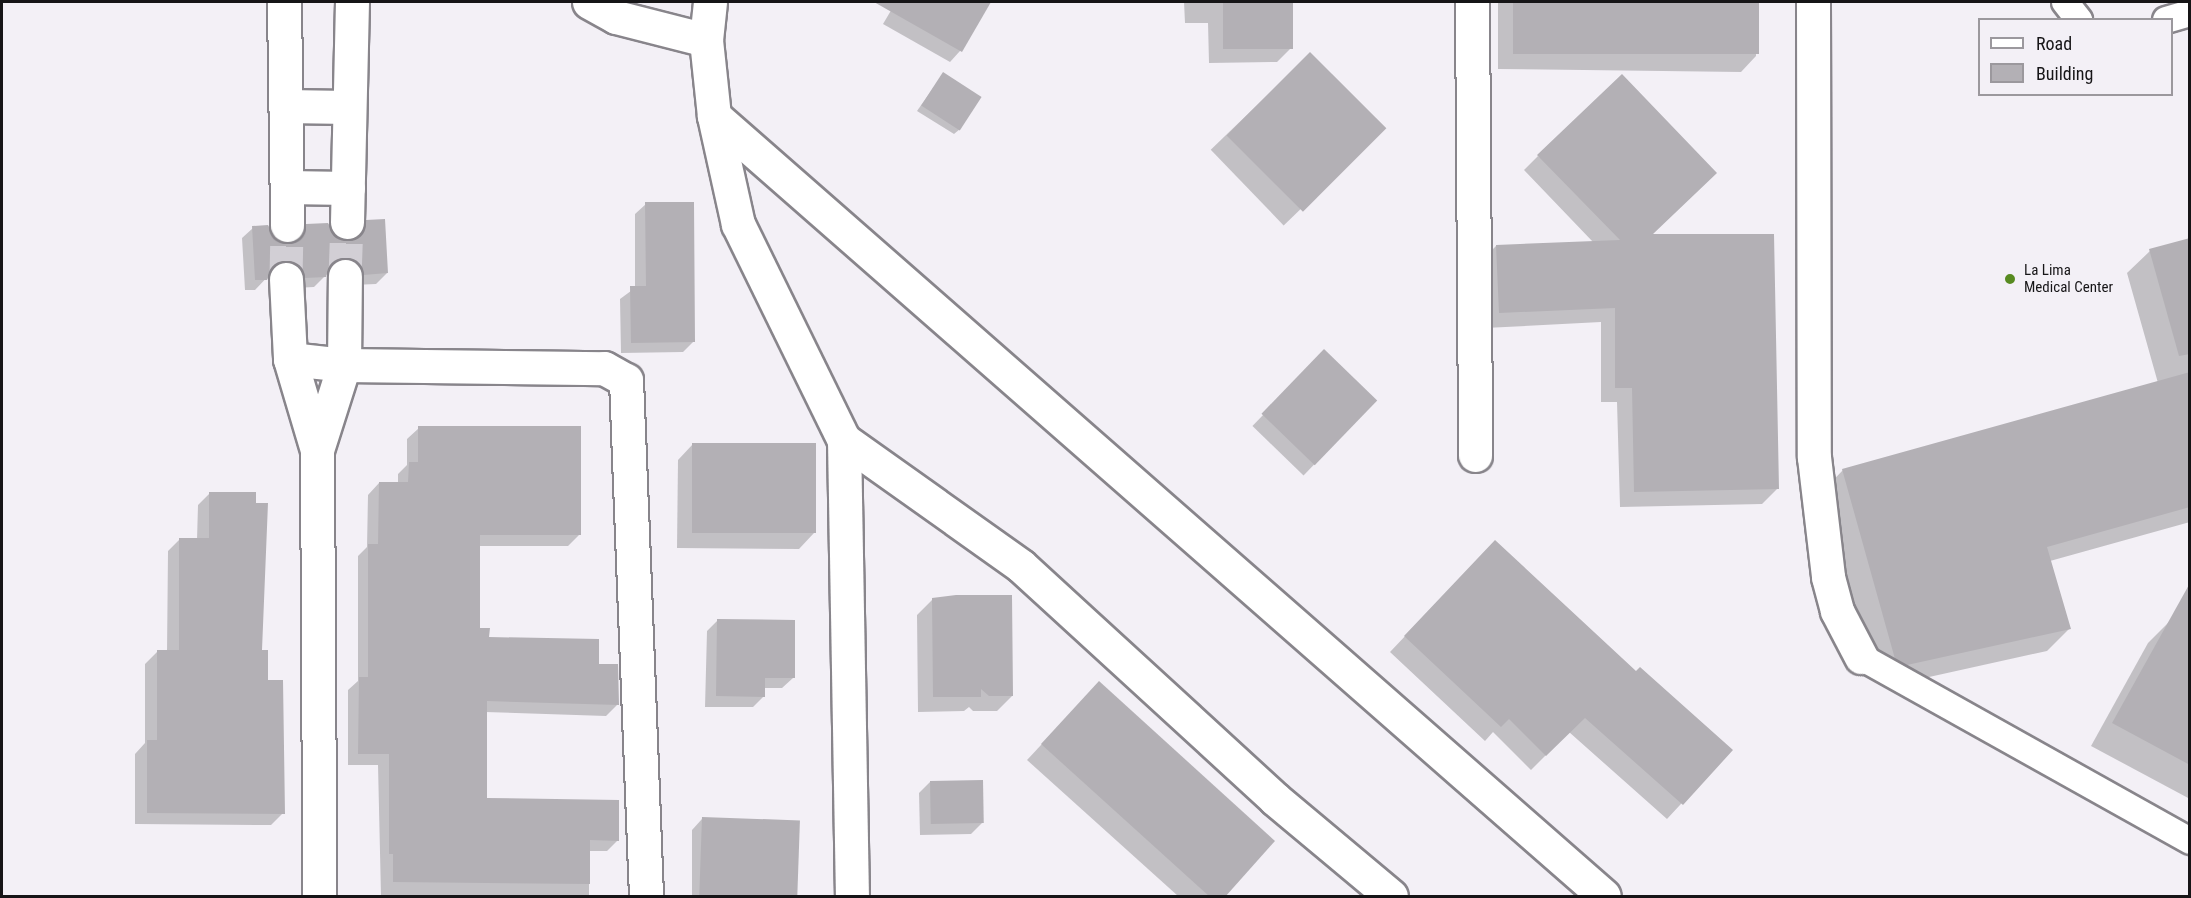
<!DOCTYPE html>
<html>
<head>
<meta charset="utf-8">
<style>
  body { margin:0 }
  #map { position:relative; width:2191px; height:898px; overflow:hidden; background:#f3f0f6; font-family:"Roboto Condensed",sans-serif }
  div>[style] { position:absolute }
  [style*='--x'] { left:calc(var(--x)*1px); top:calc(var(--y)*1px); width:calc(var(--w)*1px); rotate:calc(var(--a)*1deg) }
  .shadow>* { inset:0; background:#0003; transform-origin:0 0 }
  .building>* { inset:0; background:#b3b0b5; transform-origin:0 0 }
  .minor-tunnel>* { height:33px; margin-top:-16.5px; transform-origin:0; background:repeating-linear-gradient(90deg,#d2cfd5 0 33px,transparent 0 49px) }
  .roads { filter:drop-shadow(2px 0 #88858b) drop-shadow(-2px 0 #88858b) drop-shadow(0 2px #88858b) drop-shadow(0 -2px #88858b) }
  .service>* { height:26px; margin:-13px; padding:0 13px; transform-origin:13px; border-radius:13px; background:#fff }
  .minor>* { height:33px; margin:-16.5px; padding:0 16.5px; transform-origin:16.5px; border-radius:16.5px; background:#fff }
  .dots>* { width:16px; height:16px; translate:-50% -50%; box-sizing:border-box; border:3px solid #f3f0f6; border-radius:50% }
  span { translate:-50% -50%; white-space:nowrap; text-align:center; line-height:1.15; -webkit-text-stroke:6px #f3f0f6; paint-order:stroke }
  .poi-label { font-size:15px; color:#161517 }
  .left { translate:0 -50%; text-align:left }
  .frame { position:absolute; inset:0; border:3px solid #161517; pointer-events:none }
  .legend { position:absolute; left:1978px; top:18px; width:195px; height:78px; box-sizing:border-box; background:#f3f0f6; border:2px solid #9b989d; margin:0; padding:8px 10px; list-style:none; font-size:18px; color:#161517 }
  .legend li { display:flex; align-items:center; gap:12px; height:30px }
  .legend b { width:30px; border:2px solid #9b989d }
</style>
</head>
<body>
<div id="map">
  <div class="shadow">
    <i style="clip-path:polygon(896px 2px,990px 2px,960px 51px,950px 62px,883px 24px)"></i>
    <i style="clip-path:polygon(1184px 2px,1291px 2px,1292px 47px,1277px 62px,1209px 63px,1208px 23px,1185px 23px)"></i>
    <i style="clip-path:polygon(1498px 2px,1757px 2px,1756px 56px,1741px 72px,1498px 69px)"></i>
    <i style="left:1310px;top:54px;width:105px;height:138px;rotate:46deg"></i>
    <i style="clip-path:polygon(943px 74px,960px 129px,954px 134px,917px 111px)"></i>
    <i style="clip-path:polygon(1538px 156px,1650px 236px,1777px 489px,1762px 504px,1620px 507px,1617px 402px,1601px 402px,1601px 322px,1485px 328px,1481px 261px,1496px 246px,1593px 242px,1524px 170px)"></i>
    <i style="clip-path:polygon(646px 204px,694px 341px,683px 352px,621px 353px,620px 299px,635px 288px,635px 214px)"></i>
    <i style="clip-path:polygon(366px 222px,387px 273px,376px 284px,353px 285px,333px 268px,314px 287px,294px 288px,274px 270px,255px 290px,245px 290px,242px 238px,253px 228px,288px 245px,306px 225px,347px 242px)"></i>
    <i style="clip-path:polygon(2190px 240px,2190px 522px,2050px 561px,2069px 629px,2047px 651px,1884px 687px,1873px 681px,1821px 493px,1843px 470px,2158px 383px,2127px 273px,2150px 251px)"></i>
    <i style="left:1324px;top:352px;width:71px;height:103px;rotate:44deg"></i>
    <i style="clip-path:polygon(419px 428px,579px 535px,568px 546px,479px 546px,479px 629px,488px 639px,597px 665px,617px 705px,606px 716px,485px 712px,485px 799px,618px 840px,607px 851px,589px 851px,589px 896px,381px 896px,378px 765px,348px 765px,348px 690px,358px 681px,358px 556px,367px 547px,368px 495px,379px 483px,398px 483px,398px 474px,407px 465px,407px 439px)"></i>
    <i style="clip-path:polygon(693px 444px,814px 533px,799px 549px,677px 548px,678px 460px)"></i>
    <i style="clip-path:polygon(210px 493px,260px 652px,283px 813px,271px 825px,135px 824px,135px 754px,145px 743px,145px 664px,157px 652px,167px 652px,168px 551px,180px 539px,197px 540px,198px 505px)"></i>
    <i style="clip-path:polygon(1481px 556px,1731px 750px,1667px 819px,1569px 732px,1531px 770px,1493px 732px,1485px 741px,1390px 652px)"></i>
    <i style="clip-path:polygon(932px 600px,1012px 696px,997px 711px,973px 711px,969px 707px,964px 711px,918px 712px,917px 615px)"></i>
    <i style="clip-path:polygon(718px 620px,793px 678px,782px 688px,764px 688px,764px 696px,753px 707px,705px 707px,707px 631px)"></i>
    <i style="clip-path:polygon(2170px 621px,2190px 631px,2190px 799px,2091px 746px,2148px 643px)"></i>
    <i style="clip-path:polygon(1084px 699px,1222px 896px,1178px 896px,1027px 760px)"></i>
    <i style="clip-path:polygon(930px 782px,982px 823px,971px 834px,920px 835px,919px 793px)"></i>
    <i style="clip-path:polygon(702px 819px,798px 896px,692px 896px,692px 830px)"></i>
  </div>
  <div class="building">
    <i style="clip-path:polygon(874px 2px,991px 2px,962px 52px)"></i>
    <i style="left:1223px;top:2px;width:70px;height:47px"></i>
    <i style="left:1513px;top:2px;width:246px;height:52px"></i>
    <i style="left:1310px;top:52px;width:108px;height:118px;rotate:45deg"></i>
    <i style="left:943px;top:72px;width:46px;height:40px;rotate:33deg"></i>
    <i style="clip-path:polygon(1622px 74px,1717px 173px,1653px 234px,1774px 234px,1779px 489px,1634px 492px,1632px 388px,1615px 388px,1615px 308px,1499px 313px,1496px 245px,1620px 240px,1537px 155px)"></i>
    <i style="clip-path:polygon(645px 202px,694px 202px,695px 342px,631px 343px,630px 286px,646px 286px)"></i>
    <i style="clip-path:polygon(385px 219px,388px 273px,363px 275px,355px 260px,345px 257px,329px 266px,326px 277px,305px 278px,301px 268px,286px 260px,275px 264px,267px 280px,255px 280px,252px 226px,268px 225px,277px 241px,288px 244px,303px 235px,306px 224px,328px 223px,337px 238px,347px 241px,363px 232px,366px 220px)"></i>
    <i style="clip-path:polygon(2190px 238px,2190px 354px,2179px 356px,2149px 249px)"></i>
    <i style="left:1324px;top:349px;width:74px;height:90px;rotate:44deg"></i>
    <i style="clip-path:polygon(2190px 372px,2190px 507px,2047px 547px,2071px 629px,1907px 665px,1895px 659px,1842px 469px)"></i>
    <i style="clip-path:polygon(418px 426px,581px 426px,581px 535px,480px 535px,480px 628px,490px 628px,489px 637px,599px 639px,599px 664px,618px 664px,619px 705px,487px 701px,487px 798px,619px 800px,619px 841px,590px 840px,590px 884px,393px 882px,393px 854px,389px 854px,389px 754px,358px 754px,359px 677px,368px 677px,368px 544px,378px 544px,379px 482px,408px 482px,409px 462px,418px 462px)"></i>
    <i style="left:692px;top:443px;width:124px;height:90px"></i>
    <i style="clip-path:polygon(209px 492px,256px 492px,256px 503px,268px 503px,262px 650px,268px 650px,268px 680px,283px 680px,285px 814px,147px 813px,147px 740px,157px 740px,157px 650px,179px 650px,179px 538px,209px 538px)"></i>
    <i style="clip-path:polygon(1495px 540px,1636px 671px,1640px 667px,1733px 750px,1683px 805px,1585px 718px,1546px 756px,1509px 719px,1501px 727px,1404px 636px)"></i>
    <i style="clip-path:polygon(2190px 583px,2190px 765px,2112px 723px)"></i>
    <i style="clip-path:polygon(956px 595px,1012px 595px,1013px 696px,989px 696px,981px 689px,981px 697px,933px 697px,932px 598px)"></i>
    <i style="clip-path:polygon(717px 619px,795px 620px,795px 678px,765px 678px,765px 697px,716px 696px)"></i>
    <i style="clip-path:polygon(1099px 681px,1275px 841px,1225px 897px,1210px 897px,1041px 744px)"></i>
    <i style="left:983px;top:780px;width:43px;height:53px;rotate:89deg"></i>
    <i style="left:702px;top:817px;width:98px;height:80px;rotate:2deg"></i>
  </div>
  <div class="minor-tunnel">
    <i style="--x:345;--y:276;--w:54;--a:-87.9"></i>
    <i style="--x:286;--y:279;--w:54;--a:-88.9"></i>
  </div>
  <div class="roads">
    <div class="service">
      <i style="--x:2065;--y:2;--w:23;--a:52"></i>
      <i style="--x:2166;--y:20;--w:25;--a:-16"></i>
      <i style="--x:1861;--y:657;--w:377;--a:29.2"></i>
    </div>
    <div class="minor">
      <i style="--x:284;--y:2;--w:223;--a:89.2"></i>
      <i style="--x:589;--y:2;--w:31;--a:29"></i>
      <i style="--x:616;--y:17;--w:93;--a:14.3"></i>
      <i style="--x:710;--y:2;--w:38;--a:96"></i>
      <i style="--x:706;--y:40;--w:76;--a:84"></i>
      <i style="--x:714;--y:116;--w:111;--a:77.5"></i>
      <i style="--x:738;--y:224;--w:241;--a:63.9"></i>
      <i style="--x:844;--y:440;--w:456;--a:89"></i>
      <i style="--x:1472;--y:2;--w:453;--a:89.6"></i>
      <i style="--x:1813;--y:2;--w:455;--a:89.9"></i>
      <i style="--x:1814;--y:457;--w:121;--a:83.3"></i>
      <i style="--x:1828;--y:577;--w:35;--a:75"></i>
      <i style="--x:1837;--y:611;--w:52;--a:62.4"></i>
      <i style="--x:285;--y:106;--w:64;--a:0.9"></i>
      <i style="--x:714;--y:116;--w:1183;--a:41.23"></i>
      <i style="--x:287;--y:187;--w:61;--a:0.9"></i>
      <i style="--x:347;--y:222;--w:220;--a:-88.7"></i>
      <i style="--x:286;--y:279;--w:80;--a:87.1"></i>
      <i style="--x:290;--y:359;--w:95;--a:73.5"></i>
      <i style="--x:317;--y:450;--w:446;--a:89.7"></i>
      <i style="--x:290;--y:359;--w:54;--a:6.3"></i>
      <i style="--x:344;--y:365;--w:260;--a:0.7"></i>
      <i style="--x:604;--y:368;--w:25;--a:29"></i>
      <i style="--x:626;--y:380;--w:516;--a:87.78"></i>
      <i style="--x:844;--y:440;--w:217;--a:35.4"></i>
      <i style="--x:1021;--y:566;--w:345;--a:42.5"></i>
      <i style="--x:1275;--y:799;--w:151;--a:39.9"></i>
      <i style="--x:317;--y:450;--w:89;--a:-72.4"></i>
      <i style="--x:344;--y:365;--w:89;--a:-89.4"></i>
    </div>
  </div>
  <div class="dots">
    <i style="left:2010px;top:279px;background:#578a20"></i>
  </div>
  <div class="poi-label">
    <span class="left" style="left:2024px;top:279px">La Lima<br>Medical Center</span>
  </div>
  <div class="frame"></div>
  <ul class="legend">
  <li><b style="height:8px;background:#fff"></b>Road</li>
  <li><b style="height:16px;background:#b3b0b5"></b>Building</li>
  </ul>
</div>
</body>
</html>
